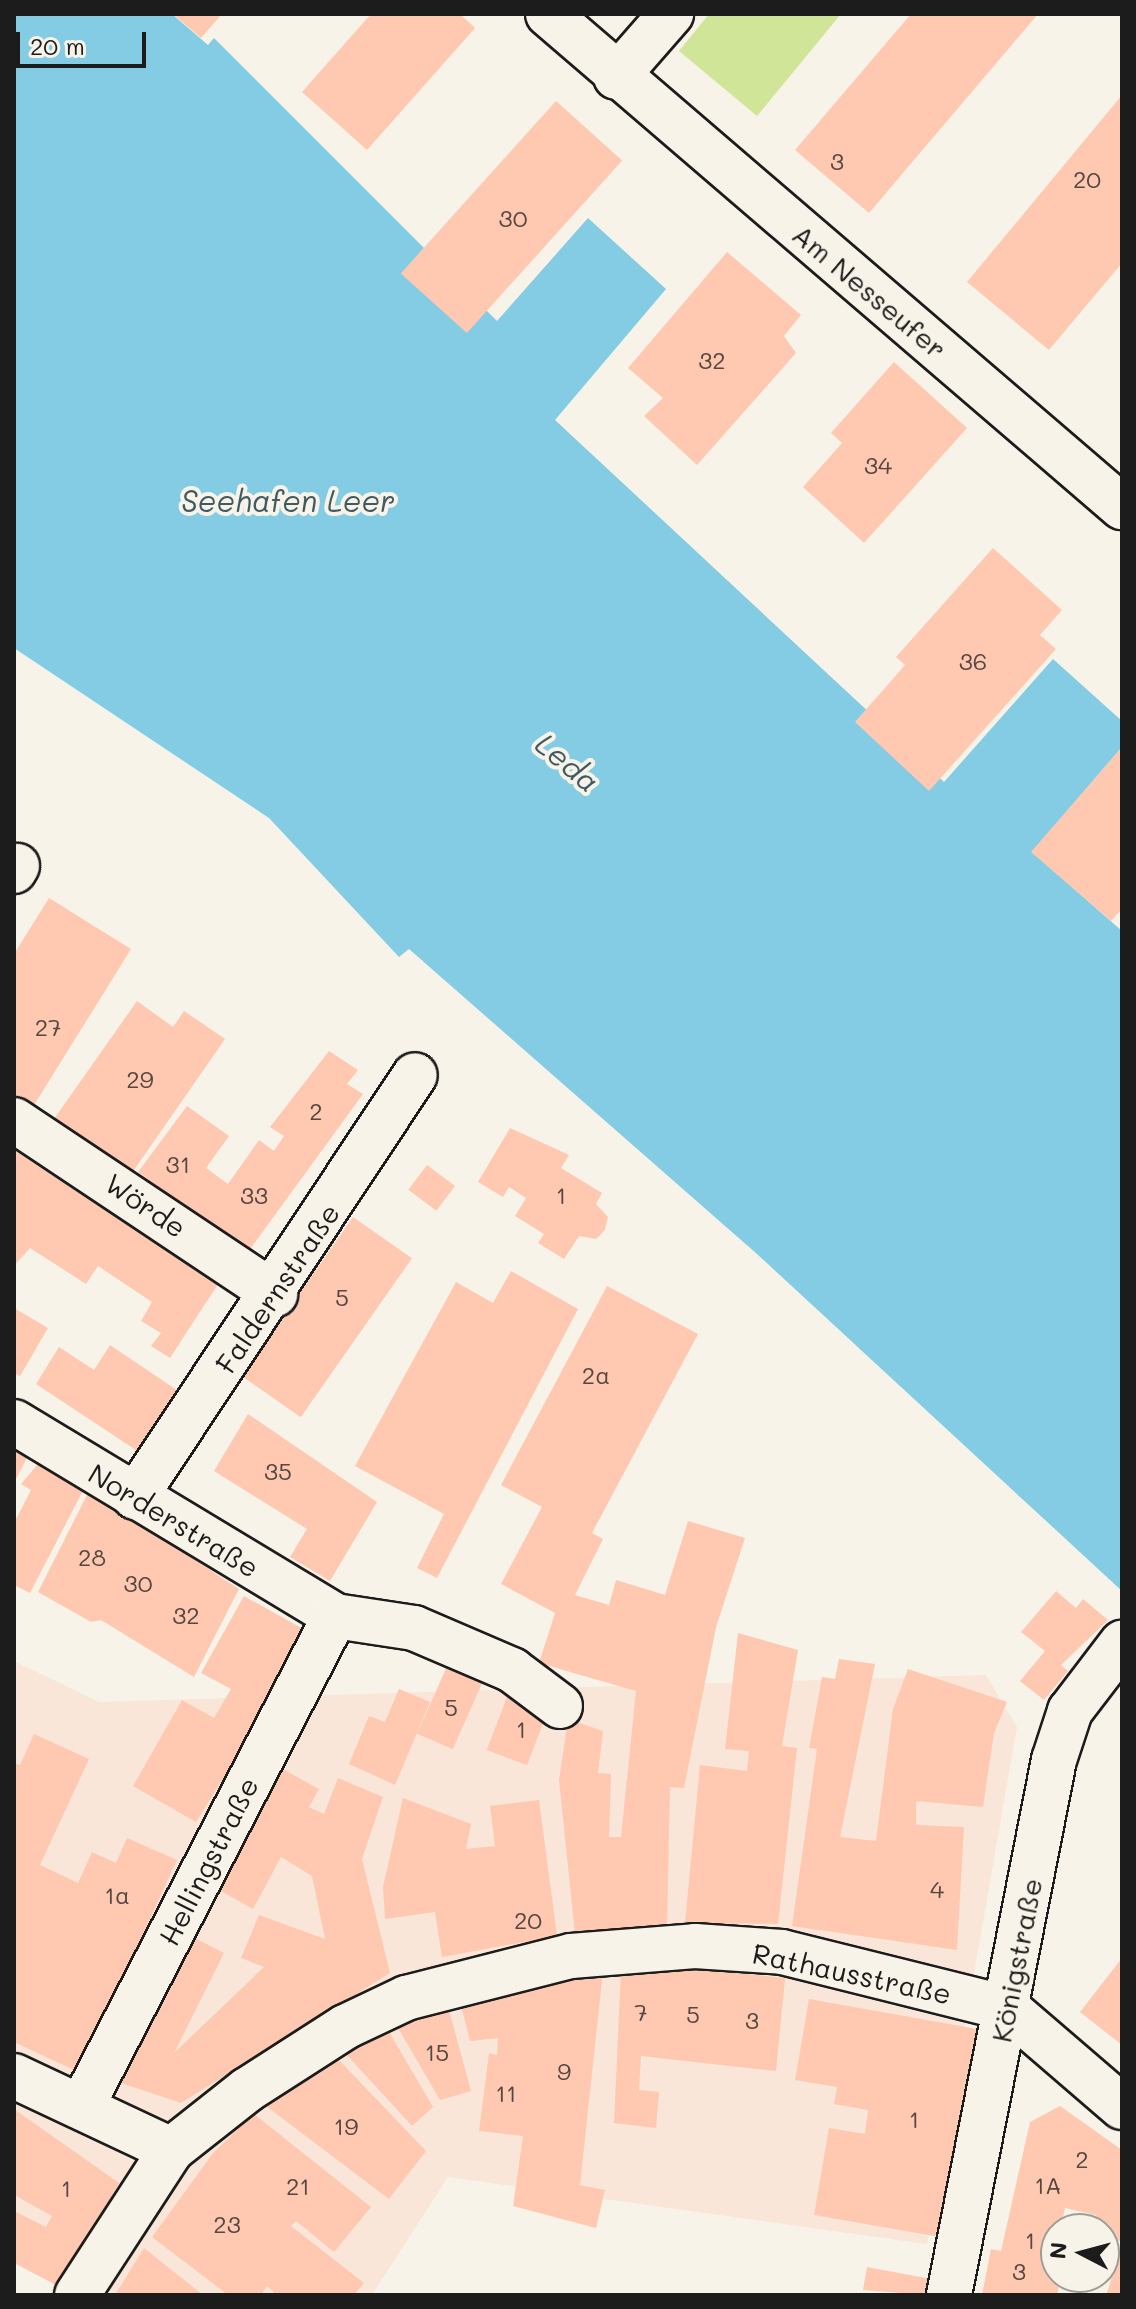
<!DOCTYPE html>
<html>
<head>
<meta charset="utf-8">
<style>
  body { margin:0 }
  #map { position:relative; width:1136px; height:2309px; overflow:hidden; background:#f7f3e8; font-family:Mali,sans-serif }
  div>[style] { position:absolute }
  [style*='--x'] { left:calc(var(--x)*1px); top:calc(var(--y)*1px); width:calc(var(--w)*1px); rotate:calc(var(--a)*1deg) }
  .built>* { inset:0; background:#f9e6d8 }
  .green>* { inset:0; background:#d1e599 }
  .water>* { inset:0; background:#83cce4 }
  .building>* { inset:0; background:#ffc8b1; transform-origin:0 0 }
  .roads { filter:drop-shadow(2px 0 #1c1c1c) drop-shadow(-2px 0 #1c1c1c) drop-shadow(0 2px #1c1c1c) drop-shadow(0 -2px #1c1c1c) }
  .minor>* { height:44px; margin:-22px; padding:0 22px; transform-origin:22px; border-radius:22px; background:#f7f3e8 }
  span { translate:-50% -50%; white-space:nowrap; text-align:center; line-height:1.15; -webkit-text-stroke:8px #f7f3e8; paint-order:stroke }
  .number-label { font-size:24px; color:#554741 }
  .number-label span { -webkit-text-stroke-width:0 }
  .street-label { font-size:28px; color:#1c1c1c }
  .water-label { font-size:30px; color:#405a62; font-style:italic }
  .frame { position:absolute; inset:0; border:16px solid #1c1c1c; pointer-events:none }
  .north { position:absolute; left:1040px; top:2213px; width:80px; height:80px; box-sizing:border-box; background:#f7f3e8; border:2px solid #9f9d96; border-radius:50%; rotate:276deg; font-size:22px; font-weight:700; line-height:32px; text-align:center; color:#1c1c1c }
  .north::after { content:''; display:block; margin:auto; width:28px; height:36px; background:#1c1c1c; clip-path:polygon(50% 0,100% 100%,50% 72%,0 100%) }
  .scale { position:absolute; left:16px; top:32px; width:130px; height:36px; box-sizing:border-box; border:4px solid #1c1c1c; border-top:0; padding-left:10px; font-size:24px; line-height:28px; white-space:nowrap; color:#1c1c1c; -webkit-text-stroke:6px #f7f3e8; paint-order:stroke }
</style>
</head>
<body>
<div id="map">
  <div class="built">
    <i style="clip-path:polygon(14px 1661px,99px 1702px,986px 1675px,1017px 1727px,927px 2244px,448px 2177px,372px 2295px,118px 2295px,14px 2259px)"></i>
  </div>
  <div class="green">
    <i style="clip-path:polygon(709px 14px,841px 14px,757px 116px,679px 51px)"></i>
  </div>
  <div class="water">
    <i style="clip-path:polygon(14px 14px,172px 14px,208px 45px,214px 38px,497px 321px,588px 218px,666px 289px,555px 420px,944px 782px,1053px 659px,1122px 721px,1122px 747px,1032px 852px,1122px 931px,1122px 1591px,757px 1254px,409px 949px,399px 957px,269px 818px,14px 648px)"></i>
  </div>
  <div class="building">
    <i style="clip-path:polygon(173px 14px,222px 14px,201px 38px)"></i>
    <i style="clip-path:polygon(371px 14px,460px 14px,475px 28px,367px 150px,302px 92px)"></i>
    <i style="clip-path:polygon(911px 14px,1038px 14px,869px 213px,795px 150px)"></i>
    <i style="clip-path:polygon(1122px 95px,1122px 263px,1049px 350px,967px 282px)"></i>
    <i style="left:556px;top:101px;width:89px;height:232px;rotate:42deg"></i>
    <i style="clip-path:polygon(727px 252px,801px 315px,784px 336px,796px 353px,697px 465px,644px 416px,663px 398px,628px 368px)"></i>
    <i style="clip-path:polygon(894px 362px,967px 428px,864px 543px,803px 487px,842px 443px,831px 433px)"></i>
    <i style="clip-path:polygon(993px 548px,1062px 610px,1040px 635px,1056px 649px,929px 791px,855px 722px,905px 665px,896px 657px)"></i>
    <i style="clip-path:polygon(1122px 747px,1122px 909px,1111px 921px,1031px 852px)"></i>
    <i style="clip-path:polygon(49px 898px,131px 949px,31px 1110px,14px 1099px,14px 954px)"></i>
    <i style="clip-path:polygon(137px 1001px,173px 1027px,184px 1011px,225px 1039px,132px 1173px,54px 1119px)"></i>
    <i style="clip-path:polygon(329px 1051px,358px 1070px,347px 1084px,363px 1094px,248px 1252px,138px 1172px,187px 1106px,229px 1136px,206px 1168px,228px 1184px,259px 1140px,274px 1151px,284px 1136px,270px 1127px)"></i>
    <i style="clip-path:polygon(510px 1128px,569px 1155px,561px 1168px,602px 1193px,596px 1204px,608px 1217px,605px 1230px,596px 1239px,579px 1236px,564px 1259px,538px 1243px,544px 1234px,515px 1216px,526px 1198px,509px 1187px,503px 1197px,478px 1182px)"></i>
    <i style="clip-path:polygon(14px 1150px,218px 1284px,170px 1358px,151px 1346px,161px 1333px,141px 1321px,152px 1302px,98px 1266px,86px 1284px,30px 1248px,14px 1266px)"></i>
    <i style="left:427px;top:1165px;width:35px;height:31px;rotate:37deg"></i>
    <i style="left:353px;top:1217px;width:72px;height:194px;rotate:35deg"></i>
    <i style="clip-path:polygon(511px 1271px,578px 1309px,437px 1578px,417px 1568px,444px 1514px,355px 1466px,456px 1282px,493px 1303px)"></i>
    <i style="clip-path:polygon(607px 1286px,698px 1334px,592px 1533px,603px 1539px,575px 1595px,609px 1605px,616px 1580px,665px 1595px,688px 1521px,745px 1538px,716px 1627px,684px 1788px,670px 1787px,667px 1925px,575px 1934px,559px 1780px,568px 1719px,603px 1731px,598px 1773px,611px 1774px,609px 1837px,621px 1837px,636px 1691px,539px 1663px,555px 1613px,501px 1584px,542px 1507px,501px 1485px)"></i>
    <i style="clip-path:polygon(14px 1308px,48px 1328px,20px 1376px,14px 1373px)"></i>
    <i style="clip-path:polygon(110px 1345px,193px 1401px,154px 1462px,36px 1384px,59px 1347px,94px 1370px)"></i>
    <i style="clip-path:polygon(248px 1414px,377px 1502px,330px 1581px,290px 1557px,307px 1529px,214px 1471px)"></i>
    <i style="clip-path:polygon(14px 1447px,29px 1454px,14px 1483px)"></i>
    <i style="clip-path:polygon(43px 1458px,88px 1481px,30px 1593px,14px 1585px,14px 1523px,31px 1490px,21px 1484px)"></i>
    <i style="clip-path:polygon(89px 1491px,239px 1589px,194px 1677px,101px 1620px,91px 1622px,38px 1592px)"></i>
    <i style="clip-path:polygon(1056px 1591px,1076px 1608px,1083px 1599px,1108px 1620px,1061px 1665px,1068px 1671px,1044px 1700px,1020px 1681px,1045px 1651px,1021px 1632px)"></i>
    <i style="clip-path:polygon(244px 1596px,314px 1635px,196px 1822px,133px 1786px,182px 1700px,214px 1718px,231px 1689px,201px 1673px)"></i>
    <i style="clip-path:polygon(738px 1633px,798px 1650px,782px 1746px,797px 1748px,778px 1924px,685px 1923px,700px 1765px,747px 1771px,749px 1751px,725px 1749px)"></i>
    <i style="clip-path:polygon(839px 1659px,875px 1664px,840px 1837px,876px 1841px,893px 1709px,908px 1669px,1007px 1702px,994px 1733px,983px 1807px,916px 1801px,916px 1825px,964px 1827px,957px 1950px,792px 1926px,817px 1749px,809px 1748px,822px 1677px,835px 1679px)"></i>
    <i style="left:448px;top:1664px;width:39px;height:76px;rotate:24deg"></i>
    <i style="clip-path:polygon(399px 1689px,430px 1702px,395px 1785px,349px 1764px,369px 1716px,385px 1722px)"></i>
    <i style="left:509px;top:1692px;width:43px;height:62px;rotate:21deg"></i>
    <i style="clip-path:polygon(34px 1734px,89px 1759px,40px 1865px,78px 1883px,92px 1852px,116px 1863px,127px 1838px,177px 1860px,135px 1951px,145px 1956px,89px 2077px,14px 2042px,14px 1763px,20px 1765px)"></i>
    <i style="clip-path:polygon(279px 1767px,319px 1789px,309px 1807px,324px 1814px,338px 1778px,383px 1797px,362px 1859px,390px 1973px,181px 2103px,109px 2079px,183px 1932px,224px 1953px,174px 2053px,264px 1967px,241px 1958px,259px 1915px,325px 1939px,312px 1876px,281px 1857px,253px 1909px,212px 1886px)"></i>
    <i style="clip-path:polygon(403px 1798px,471px 1824px,466px 1849px,495px 1846px,490px 1806px,539px 1800px,557px 1936px,442px 1957px,435px 1912px,385px 1919px,383px 1887px)"></i>
    <i style="clip-path:polygon(1122px 1958px,1122px 2045px,1080px 2012px)"></i>
    <i style="clip-path:polygon(667px 1966px,785px 1978px,776px 2071px,641px 2056px,639px 2090px,659px 2092px,656px 2128px,614px 2123px,621px 1970px)"></i>
    <i style="clip-path:polygon(603px 1971px,580px 2185px,605px 2190px,596px 2228px,513px 2206px,523px 2136px,479px 2131px,489px 2053px,497px 2055px,498px 2038px,470px 2041px,459px 1998px)"></i>
    <i style="clip-path:polygon(809px 1999px,977px 2029px,940px 2237px,814px 2215px,829px 2128px,865px 2134px,868px 2110px,834px 2104px,837px 2087px,795px 2080px)"></i>
    <i style="clip-path:polygon(447px 2003px,471px 2091px,440px 2100px,398px 2028px)"></i>
    <i style="clip-path:polygon(388px 2030px,433px 2107px,412px 2126px,346px 2054px)"></i>
    <i style="clip-path:polygon(338px 2059px,426px 2151px,389px 2199px,266px 2106px)"></i>
    <i style="clip-path:polygon(1060px 2106px,1122px 2150px,1122px 2242px,1091px 2229px,1096px 2215px,1065px 2208px,1049px 2279px,1060px 2282px,1057px 2295px,982px 2295px,991px 2249px,1001px 2251px,1030px 2122px)"></i>
    <i style="clip-path:polygon(14px 2109px,119px 2183px,60px 2287px,14px 2263px,14px 2211px,46px 2227px,52px 2216px,14px 2195px)"></i>
    <i style="clip-path:polygon(254px 2114px,371px 2207px,334px 2252px,296px 2221px,291px 2226px,364px 2283px,354px 2295px,277px 2295px,267px 2286px,261px 2295px,228px 2295px,152px 2237px,213px 2153px)"></i>
    <i style="clip-path:polygon(1121px 2244px,1122px 2295px,1106px 2295px,1114px 2271px)"></i>
    <i style="clip-path:polygon(144px 2248px,203px 2295px,115px 2295px)"></i>
    <i style="clip-path:polygon(867px 2267px,931px 2279px,928px 2295px,863px 2290px)"></i>
  </div>
  <div class="roads">
    <div class="minor">
      <i style="--x:548;--y:14;--w:757;--a:40.66"></i>
      <i style="--x:616;--y:77;--w:84;--a:-48.9"></i>
      <i style="--x:14;--y:871;--w:6;--a:-59"></i>
      <i style="--x:14;--y:1120;--w:314;--a:33.7"></i>
      <i style="--x:14;--y:1422;--w:375;--a:31.1"></i>
      <i style="--x:335;--y:1616;--w:80;--a:8.6"></i>
      <i style="--x:414;--y:1628;--w:107;--a:23.2"></i>
      <i style="--x:512;--y:1670;--w:60;--a:36.9"></i>
      <i style="--x:135;--y:1497;--w:506;--a:-56.44"></i>
      <i style="--x:14;--y:2076;--w:174;--a:25.2"></i>
      <i style="--x:82;--y:2106;--w:551;--a:-62.69"></i>
      <i style="--x:77;--y:2295;--w:173;--a:-57"></i>
      <i style="--x:171;--y:2150;--w:97;--a:-38.3"></i>
      <i style="--x:247;--y:2090;--w:117;--a:-32.7"></i>
      <i style="--x:345;--y:2027;--w:68;--a:-25.4"></i>
      <i style="--x:406;--y:1998;--w:170;--a:-14.3"></i>
      <i style="--x:571;--y:1956;--w:124;--a:-4.6"></i>
      <i style="--x:695;--y:1946;--w:87;--a:3.9"></i>
      <i style="--x:782;--y:1952;--w:232;--a:14"></i>
      <i style="--x:1007;--y:2008;--w:152;--a:40.7"></i>
      <i style="--x:949;--y:2295;--w:545;--a:-78.9"></i>
      <i style="--x:1054;--y:1760;--w:52;--a:-71.9"></i>
      <i style="--x:1070;--y:1711;--w:86;--a:-52.6"></i>
    </div>
  </div>
  <div class="number-label">
    <span style="left:837px;top:161px">3</span>
    <span style="left:1087px;top:179px">20</span>
    <span style="left:513px;top:218px">30</span>
    <span style="left:712px;top:360px">32</span>
    <span style="left:878px;top:465px">34</span>
    <span style="left:973px;top:661px">36</span>
    <span style="left:48px;top:1027px">27</span>
    <span style="left:140px;top:1079px">29</span>
    <span style="left:316px;top:1111px">2</span>
    <span style="left:178px;top:1164px">31</span>
    <span style="left:254px;top:1195px">33</span>
    <span style="left:561px;top:1195px">1</span>
    <span style="left:342px;top:1297px">5</span>
    <span style="left:596px;top:1375px">2a</span>
    <span style="left:278px;top:1471px">35</span>
    <span style="left:92px;top:1557px">28</span>
    <span style="left:138px;top:1583px">30</span>
    <span style="left:186px;top:1615px">32</span>
    <span style="left:451px;top:1707px">5</span>
    <span style="left:521px;top:1729px">1</span>
    <span style="left:937px;top:1889px">4</span>
    <span style="left:117px;top:1895px">1a</span>
    <span style="left:528px;top:1920px">20</span>
    <span style="left:641px;top:2012px">7</span>
    <span style="left:693px;top:2014px">5</span>
    <span style="left:752px;top:2020px">3</span>
    <span style="left:437px;top:2052px">15</span>
    <span style="left:564px;top:2071px">9</span>
    <span style="left:506px;top:2093px">11</span>
    <span style="left:914px;top:2119px">1</span>
    <span style="left:346px;top:2126px">19</span>
    <span style="left:1082px;top:2159px">2</span>
    <span style="left:1048px;top:2185px">1A</span>
    <span style="left:298px;top:2186px">21</span>
    <span style="left:66px;top:2188px">1</span>
    <span style="left:227px;top:2224px">23</span>
    <span style="left:1030px;top:2240px">1</span>
    <span style="left:1019px;top:2271px">3</span>
  </div>
  <div class="street-label">
    <span style="left:870px;top:291px;rotate:40deg">Am Nesseufer</span>
    <span style="left:146px;top:1205px;rotate:34deg">Wörde</span>
    <span style="left:277px;top:1288px;rotate:-56deg">Faldernstraße</span>
    <span style="left:174px;top:1520px;rotate:31deg">Norderstraße</span>
    <span style="left:208px;top:1861px;rotate:-63deg">Hellingstraße</span>
    <span style="left:1016px;top:1960px;rotate:-79deg">Königstraße</span>
    <span style="left:852px;top:1973px;rotate:12deg">Rathausstraße</span>
  </div>
  <div class="water-label">
    <span style="left:288px;top:500px">Seehafen Leer</span>
    <span style="left:568px;top:762px;rotate:40deg">Leda</span>
  </div>
  <div class="frame"></div>
  <div class="north">N</div>
  <div class="scale">20 m</div>
</div>
</body>
</html>
